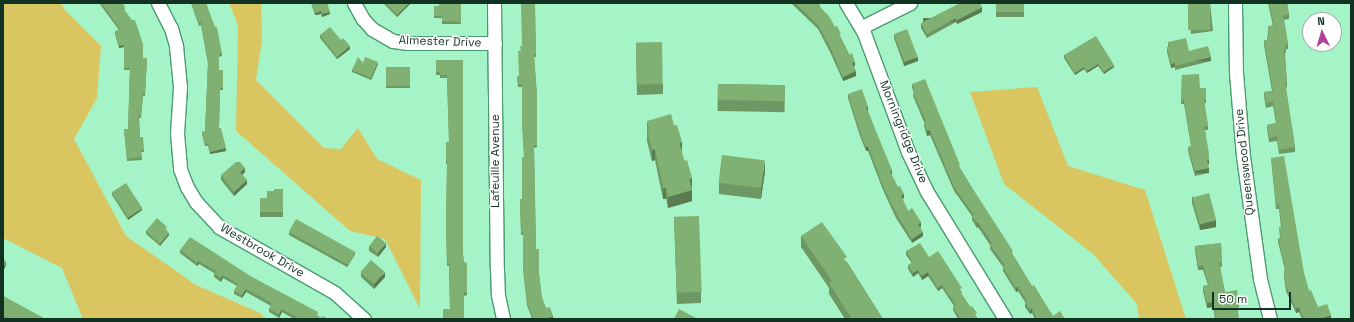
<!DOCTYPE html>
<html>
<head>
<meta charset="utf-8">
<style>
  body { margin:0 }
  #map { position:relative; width:1354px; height:322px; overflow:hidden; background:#a4f4c7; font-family:"Space Grotesk",sans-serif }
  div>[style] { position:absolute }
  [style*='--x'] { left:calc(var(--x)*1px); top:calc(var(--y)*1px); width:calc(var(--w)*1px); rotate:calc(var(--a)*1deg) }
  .green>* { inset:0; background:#d9c660 }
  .roads { filter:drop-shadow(1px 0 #4b9a71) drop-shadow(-1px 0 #4b9a71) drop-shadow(0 1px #4b9a71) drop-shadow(0 -1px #4b9a71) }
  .minor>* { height:13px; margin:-6.5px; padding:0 6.5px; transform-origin:6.5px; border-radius:6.5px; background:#fff }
  .wall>* { inset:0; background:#6e9863; transform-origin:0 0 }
  .shaded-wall>* { inset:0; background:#5a7c50; transform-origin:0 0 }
  .building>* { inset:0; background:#80b173; transform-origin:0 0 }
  span { translate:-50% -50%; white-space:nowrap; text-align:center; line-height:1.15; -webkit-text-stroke:3px #fff; paint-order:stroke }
  .street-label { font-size:12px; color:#123322 }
  .frame { position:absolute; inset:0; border:4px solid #123322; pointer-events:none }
  .north { position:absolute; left:1302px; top:12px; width:40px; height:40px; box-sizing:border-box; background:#fff; border:1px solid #a0ada7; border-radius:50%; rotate:355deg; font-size:11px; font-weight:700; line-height:16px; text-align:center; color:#123322 }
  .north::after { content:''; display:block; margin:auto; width:14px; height:18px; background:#b33e96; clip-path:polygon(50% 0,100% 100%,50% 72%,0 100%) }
  .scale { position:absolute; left:1212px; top:292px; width:79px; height:18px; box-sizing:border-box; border:2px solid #123322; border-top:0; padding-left:5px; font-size:12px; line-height:14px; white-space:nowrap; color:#123322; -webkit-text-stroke:3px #fff; paint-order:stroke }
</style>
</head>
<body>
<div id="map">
  <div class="green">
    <i style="clip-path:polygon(3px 3px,61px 3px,65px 10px,101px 46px,97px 98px,74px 139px,126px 236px,196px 285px,260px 313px,266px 319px,83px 319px,62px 268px,3px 238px)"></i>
    <i style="clip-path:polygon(229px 3px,261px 3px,262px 40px,256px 80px,324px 148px,341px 149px,358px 128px,377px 159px,421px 180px,420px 309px,385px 239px,350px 231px,236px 131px,238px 25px)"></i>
    <i style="clip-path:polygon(1037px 87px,1068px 166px,1145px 190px,1186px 319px,1139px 319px,1137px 304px,1093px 254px,1004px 184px,970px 92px)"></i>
  </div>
  <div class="roads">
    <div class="minor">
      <i style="--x:158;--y:3;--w:28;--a:63"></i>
      <i style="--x:171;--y:28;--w:19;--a:74"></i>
      <i style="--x:176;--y:46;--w:41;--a:84.4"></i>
      <i style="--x:180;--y:87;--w:46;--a:93.7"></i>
      <i style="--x:177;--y:133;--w:36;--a:85"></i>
      <i style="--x:180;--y:169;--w:19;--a:69"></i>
      <i style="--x:187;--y:187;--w:17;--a:59"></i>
      <i style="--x:196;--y:202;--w:34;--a:47"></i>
      <i style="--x:219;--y:227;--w:133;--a:29.6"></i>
      <i style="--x:335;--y:293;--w:39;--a:42"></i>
      <i style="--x:354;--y:3;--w:18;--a:61"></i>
      <i style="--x:363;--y:19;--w:13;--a:48"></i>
      <i style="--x:372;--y:29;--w:24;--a:30"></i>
      <i style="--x:393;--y:41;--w:15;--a:8"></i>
      <i style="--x:408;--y:43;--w:87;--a:0"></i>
      <i style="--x:494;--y:3;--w:266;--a:89.4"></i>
      <i style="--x:497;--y:269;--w:26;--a:88"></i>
      <i style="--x:498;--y:295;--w:25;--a:78"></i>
      <i style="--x:846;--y:3;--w:35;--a:59"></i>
      <i style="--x:864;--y:33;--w:127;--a:69.7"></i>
      <i style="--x:908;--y:152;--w:44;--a:64.6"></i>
      <i style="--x:927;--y:192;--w:149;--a:58.4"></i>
      <i style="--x:1235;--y:3;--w:70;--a:89.2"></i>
      <i style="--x:1236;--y:73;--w:83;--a:85.2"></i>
      <i style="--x:1243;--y:156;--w:124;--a:82.1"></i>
      <i style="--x:1260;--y:279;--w:41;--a:76"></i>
      <i style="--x:862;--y:27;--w:54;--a:-26.6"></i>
    </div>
  </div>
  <div class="wall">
    <i style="clip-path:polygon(99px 3px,122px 3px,125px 9px,124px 10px,143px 58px,147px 58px,145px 96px,143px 96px,141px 118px,139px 118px,140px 137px,144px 150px,144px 152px,141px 152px,142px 160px,127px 161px,124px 129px,128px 129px,130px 70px,124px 70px,124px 47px,119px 48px,115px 34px,115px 31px,119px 30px)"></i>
    <i style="clip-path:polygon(191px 3px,206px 3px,222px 54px,222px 56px,219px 57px,219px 70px,223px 70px,223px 90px,220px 90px,219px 128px,226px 151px,210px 154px,208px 146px,205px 146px,202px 134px,202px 132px,205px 131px,208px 64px,201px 25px,199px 26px)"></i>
    <i style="clip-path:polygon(311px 3px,327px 3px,330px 14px,322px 17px,321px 14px,315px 15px)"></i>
    <i style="clip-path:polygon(383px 3px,410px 3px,410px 4px,397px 17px)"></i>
    <i style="clip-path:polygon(461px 3px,461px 24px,442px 24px,442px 18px,434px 18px,434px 6px,439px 6px)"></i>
    <i style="clip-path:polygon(791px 3px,819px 3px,820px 7px,841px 38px,855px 66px,854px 66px,856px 76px,843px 81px,831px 54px,818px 29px)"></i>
    <i style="left:996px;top:3px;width:28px;height:14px"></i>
    <i style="clip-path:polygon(1185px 3px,1210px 3px,1213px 31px,1191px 34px,1188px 3px)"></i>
    <i style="clip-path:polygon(1268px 3px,1287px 3px,1289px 14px,1289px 19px,1284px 20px,1288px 44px,1288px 49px,1286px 49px,1286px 53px,1285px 53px,1287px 83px,1287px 87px,1286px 88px,1295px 147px,1295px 152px,1279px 154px,1277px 141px,1269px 142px,1267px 129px,1267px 125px,1276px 123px,1273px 106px,1266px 108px,1264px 96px,1264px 92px,1272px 91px,1264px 45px,1264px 40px,1267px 40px,1267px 35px,1268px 35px,1268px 26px,1273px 26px)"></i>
    <i style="clip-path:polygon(982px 12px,957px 24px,956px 22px,927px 38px,921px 28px,921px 23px)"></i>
    <i style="clip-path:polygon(894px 34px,918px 61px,904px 66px,894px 38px)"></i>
    <i style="clip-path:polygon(320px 35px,341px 40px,350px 49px,337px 59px,320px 38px)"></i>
    <i style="clip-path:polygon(536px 42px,536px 57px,534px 57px,537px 96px,537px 147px,534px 148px,536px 249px,542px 298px,546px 308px,553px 319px,532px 319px,527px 305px,523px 269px,523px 235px,521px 235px,520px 199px,522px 199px,524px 157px,522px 87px,518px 87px,517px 79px,519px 76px,520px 51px)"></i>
    <i style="clip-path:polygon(1168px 42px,1189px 51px,1211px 61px,1175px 70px,1175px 67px,1171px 68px,1167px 52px,1167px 47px,1168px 47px)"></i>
    <i style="clip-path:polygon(636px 43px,663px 84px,663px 94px,637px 95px)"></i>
    <i style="clip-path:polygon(1064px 55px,1114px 67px,1104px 74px,1098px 66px,1087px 73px,1084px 69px,1075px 75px,1064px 58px)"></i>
    <i style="clip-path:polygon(436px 60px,463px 60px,463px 255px,467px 282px,467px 295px,464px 296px,450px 309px,449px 266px,447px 266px,446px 225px,447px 164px,446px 164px,446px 142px,449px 142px,447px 78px,440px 78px,440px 75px,436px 75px)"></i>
    <i style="clip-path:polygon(363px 63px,378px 64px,371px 80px,352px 72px,352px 70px)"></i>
    <i style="left:386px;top:67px;width:24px;height:21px"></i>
    <i style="clip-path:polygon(1182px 75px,1200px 88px,1206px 88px,1206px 103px,1204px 103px,1208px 126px,1208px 130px,1205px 130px,1209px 158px,1209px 164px,1208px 164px,1209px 173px,1195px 176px,1188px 151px,1188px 147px,1191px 146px,1184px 104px,1181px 104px)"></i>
    <i style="left:718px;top:84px;width:67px;height:27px;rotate:1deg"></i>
    <i style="clip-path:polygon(912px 84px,960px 168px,1032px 286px,1053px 316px,1065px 319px,1035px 319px,1032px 313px,1030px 314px,1025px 307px,1025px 302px,1018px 291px,1016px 292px,1003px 271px,1003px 267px,990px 249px,990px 245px,978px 227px,977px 228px,972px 220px,972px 216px,954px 191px,930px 135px,927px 136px,924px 126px,924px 122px,913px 96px,914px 92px,912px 88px)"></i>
    <i style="clip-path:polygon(848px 94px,868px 111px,892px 175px,891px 175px,904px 198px,902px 199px,908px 211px,921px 227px,920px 227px,923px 236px,912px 243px,896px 218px,883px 190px,868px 151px,866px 151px,860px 136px,848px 98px)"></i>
    <i style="clip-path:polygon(647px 121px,682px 153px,692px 189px,692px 201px,668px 208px,666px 198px,663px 199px,655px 160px,652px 161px,647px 141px)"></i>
    <i style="clip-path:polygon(1271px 158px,1309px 291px,1318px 307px,1331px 319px,1302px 319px,1299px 312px,1296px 313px,1286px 291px,1284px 278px,1284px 270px,1285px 270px,1278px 242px,1278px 238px,1280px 238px,1279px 227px,1281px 227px,1279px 209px,1276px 209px)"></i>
    <i style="clip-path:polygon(765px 171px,761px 199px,719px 194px,719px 183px)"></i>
    <i style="clip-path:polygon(245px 172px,242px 175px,247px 184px,234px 196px,221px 180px,221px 175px)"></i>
    <i style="clip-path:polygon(283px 189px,283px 217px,260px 217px,260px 198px,267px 198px,274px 191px)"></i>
    <i style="clip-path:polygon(112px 193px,142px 210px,128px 220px,112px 195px)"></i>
    <i style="clip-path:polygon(1192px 196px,1216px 227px,1200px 230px,1192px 203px)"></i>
    <i style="clip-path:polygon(674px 217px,701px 292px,701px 303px,677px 304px)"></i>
    <i style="clip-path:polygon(167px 229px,166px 230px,169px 235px,160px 246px,146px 234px,146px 231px)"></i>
    <i style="clip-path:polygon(289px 232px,355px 254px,347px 267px,289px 235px)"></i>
    <i style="clip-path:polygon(801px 236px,847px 262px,883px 319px,845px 319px,829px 294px,829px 288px,801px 247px)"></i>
    <i style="clip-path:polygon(1221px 243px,1222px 267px,1220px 267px,1225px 292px,1239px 302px,1239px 307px,1215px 319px,1213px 307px,1207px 308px,1203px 291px,1203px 286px,1208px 285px,1203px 270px,1198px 270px,1195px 251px,1195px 246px)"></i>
    <i style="clip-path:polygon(369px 246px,386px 247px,378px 257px,369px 251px)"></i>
    <i style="clip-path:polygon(180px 250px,252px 277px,321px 318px,328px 319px,294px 319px,282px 312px,279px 318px,269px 312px,269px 309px,271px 306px,246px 292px,242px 298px,234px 294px,234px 291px,237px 286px,223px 278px,221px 282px,214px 277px,214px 273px,199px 264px,197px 266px,180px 253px)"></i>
    <i style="clip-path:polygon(906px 251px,929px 257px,962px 292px,961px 293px,978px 319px,958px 319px,953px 310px,953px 307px,954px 306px,942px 288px,938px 291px,928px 276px,922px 280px,918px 273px,913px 277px,908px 269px,908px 265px,912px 263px,906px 255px)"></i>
    <i style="clip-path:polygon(361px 272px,385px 277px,374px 289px,361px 277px)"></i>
    <i style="clip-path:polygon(3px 296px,45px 319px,3px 319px)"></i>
  </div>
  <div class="shaded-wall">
    <i style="clip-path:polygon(409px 3px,410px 3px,410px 4px,397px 17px,397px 15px)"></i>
    <i style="clip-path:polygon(982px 7px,982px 12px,957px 24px,957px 20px)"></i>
    <i style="clip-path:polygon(321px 11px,321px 14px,315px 15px,315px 13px)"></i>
    <i style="clip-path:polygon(330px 12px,330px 14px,322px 17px,322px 14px)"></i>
    <i style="left:956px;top:18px;width:4px;height:33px;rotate:90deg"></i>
    <i style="clip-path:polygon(124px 45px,124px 47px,119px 48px,119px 46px)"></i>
    <i style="clip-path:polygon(350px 46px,350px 49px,337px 59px,337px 57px)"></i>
    <i style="clip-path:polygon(918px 57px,918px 61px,904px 66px,904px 62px)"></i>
    <i style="left:1211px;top:57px;width:4px;height:37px;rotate:90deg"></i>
    <i style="clip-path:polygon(378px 62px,378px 64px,371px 80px,371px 78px)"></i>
    <i style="clip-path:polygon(855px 62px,855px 66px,852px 67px,852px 63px)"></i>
    <i style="clip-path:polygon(1175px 63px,1175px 67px,1171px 68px,1171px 64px)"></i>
    <i style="clip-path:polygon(1098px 64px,1098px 66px,1087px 73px,1087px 71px)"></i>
    <i style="clip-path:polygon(1114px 65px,1114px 67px,1104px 74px,1104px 72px)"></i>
    <i style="clip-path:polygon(1084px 67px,1084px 69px,1075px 75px,1075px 73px)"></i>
    <i style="clip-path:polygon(856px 71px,856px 76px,843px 81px,843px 77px)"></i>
    <i style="clip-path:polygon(866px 107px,868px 107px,868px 111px,866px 112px)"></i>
    <i style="clip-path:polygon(930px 130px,930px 135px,927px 136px,927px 131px)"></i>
    <i style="clip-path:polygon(682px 142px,682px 153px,679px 143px)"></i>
    <i style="clip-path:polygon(868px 146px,868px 151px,866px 151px,866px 147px)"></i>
    <i style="clip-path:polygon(226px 148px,226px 151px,210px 154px,210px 152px)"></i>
    <i style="clip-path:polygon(655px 149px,655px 160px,652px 161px,652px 150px)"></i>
    <i style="clip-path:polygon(765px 160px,765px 171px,761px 199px,761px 188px)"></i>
    <i style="clip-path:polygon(1207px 160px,1209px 160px,1209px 164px,1207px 165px)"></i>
    <i style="clip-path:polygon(245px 168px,245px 172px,240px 177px,240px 172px)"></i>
    <i style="left:1209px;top:168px;width:5px;height:14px;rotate:90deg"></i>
    <i style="clip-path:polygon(892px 170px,892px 175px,890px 176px,890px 171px)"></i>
    <i style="clip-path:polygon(692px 178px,692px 189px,689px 179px)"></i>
    <i style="clip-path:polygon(247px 180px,247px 184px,234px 196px,234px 192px)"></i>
    <i style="left:663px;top:188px;width:3px;height:11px"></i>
    <i style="clip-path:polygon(692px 190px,692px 201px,668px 208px,668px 197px)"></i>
    <i style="clip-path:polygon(904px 194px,904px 198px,901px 200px,901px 195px)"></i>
    <i style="clip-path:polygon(142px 208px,142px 210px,128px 220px,128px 217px)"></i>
    <i style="clip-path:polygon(1216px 220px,1216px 227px,1200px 230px,1200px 224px)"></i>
    <i style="clip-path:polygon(921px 222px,921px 227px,918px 228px,918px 224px)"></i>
    <i style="clip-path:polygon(978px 222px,978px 227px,977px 228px,977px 223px)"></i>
    <i style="clip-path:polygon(923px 232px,923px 236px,912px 243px,912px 239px)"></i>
    <i style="clip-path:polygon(169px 233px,169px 235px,160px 246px,160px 244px)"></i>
    <i style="clip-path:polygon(386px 243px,386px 247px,378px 257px,378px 253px)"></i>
    <i style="clip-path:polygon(355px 252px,355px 254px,347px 267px,347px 265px)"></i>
    <i style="clip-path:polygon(6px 261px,6px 265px,3px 272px,3px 268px)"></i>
    <i style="clip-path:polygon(199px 261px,199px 264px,197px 266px,197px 263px)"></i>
    <i style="clip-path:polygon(918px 270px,918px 273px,913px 277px,913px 273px)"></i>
    <i style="clip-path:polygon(385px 272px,385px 277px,374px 289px,374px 284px)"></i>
    <i style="clip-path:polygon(928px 272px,928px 276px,922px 280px,922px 276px)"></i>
    <i style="clip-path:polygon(223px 275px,223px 278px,221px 282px,221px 278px)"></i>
    <i style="clip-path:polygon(942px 285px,942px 288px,938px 291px,938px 288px)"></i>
    <i style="clip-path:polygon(1018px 286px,1018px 291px,1016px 292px,1016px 288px)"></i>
    <i style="clip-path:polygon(246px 289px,246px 292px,242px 298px,242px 295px)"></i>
    <i style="clip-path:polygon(1213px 302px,1213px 307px,1207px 308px,1207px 303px)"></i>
    <i style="clip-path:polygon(1299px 307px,1299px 312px,1296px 313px,1296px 309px)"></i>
    <i style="clip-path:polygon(1032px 308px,1032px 313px,1030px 314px,1030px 310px)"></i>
    <i style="clip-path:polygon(282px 309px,282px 312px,279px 318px,279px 314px)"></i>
    <i style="clip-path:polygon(1331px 315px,1331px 319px,1320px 319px)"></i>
    <i style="clip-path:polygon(553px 316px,553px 319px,548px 319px,548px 318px)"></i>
  </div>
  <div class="building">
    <i style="clip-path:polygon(101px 3px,122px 3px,125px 6px,123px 8px,132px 20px,135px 20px,143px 44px,143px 58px,147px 58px,145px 94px,143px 94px,141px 116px,138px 115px,140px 137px,143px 137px,144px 150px,141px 150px,142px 157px,127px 159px,124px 129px,128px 129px,130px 68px,124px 68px,124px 45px,119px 46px,115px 31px,121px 30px)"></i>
    <i style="clip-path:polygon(191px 3px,206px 3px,215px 27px,217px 27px,222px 54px,219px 54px,219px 70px,223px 70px,223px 88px,220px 88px,219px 128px,221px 128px,226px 148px,210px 152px,208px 143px,205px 144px,202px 132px,205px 131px,208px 62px,201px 22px,199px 23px)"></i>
    <i style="clip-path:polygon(312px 3px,327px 3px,330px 12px,322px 14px,321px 11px,315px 13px)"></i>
    <i style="clip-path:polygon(386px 3px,409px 3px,397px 15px)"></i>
    <i style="clip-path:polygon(439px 3px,461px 3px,461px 22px,442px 21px,442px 16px,434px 16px,434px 6px,439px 6px)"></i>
    <i style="clip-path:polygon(521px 3px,535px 3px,536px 39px,536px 54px,534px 54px,537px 96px,537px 145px,534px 145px,536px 249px,539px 249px,539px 275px,542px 298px,546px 308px,550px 307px,553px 316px,548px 318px,549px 319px,533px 319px,527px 302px,523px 266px,523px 232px,521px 232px,520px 199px,522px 199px,522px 157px,524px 157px,522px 128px,522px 84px,518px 84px,517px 76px,519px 76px,518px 51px,521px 51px,520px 46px,522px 46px)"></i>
    <i style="clip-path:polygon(795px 3px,819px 3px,820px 4px,818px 5px,829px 16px,835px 27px,837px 26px,841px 34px,839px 35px,849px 55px,852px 53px,855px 62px,852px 63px,856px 71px,843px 77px,831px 49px,818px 25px)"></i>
    <i style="clip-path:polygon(960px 3px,980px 3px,982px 7px,957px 20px,956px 18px,927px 34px,921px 23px)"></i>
    <i style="left:996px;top:3px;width:28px;height:9px"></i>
    <i style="left:1188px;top:3px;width:22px;height:27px"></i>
    <i style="clip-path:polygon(1269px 3px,1287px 3px,1289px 14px,1283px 16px,1288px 44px,1285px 44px,1286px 49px,1284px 49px,1287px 83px,1285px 83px,1295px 147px,1279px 150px,1277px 136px,1269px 138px,1267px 125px,1277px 123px,1273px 102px,1266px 103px,1264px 92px,1273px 91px,1264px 40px,1267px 40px,1267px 35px,1269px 35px,1268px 26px,1274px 25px)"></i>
    <i style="clip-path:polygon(330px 27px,341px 40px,343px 38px,350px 46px,337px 57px,320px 35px)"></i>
    <i style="left:907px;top:29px;width:30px;height:14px;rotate:69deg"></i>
    <i style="clip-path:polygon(1096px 36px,1114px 65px,1104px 72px,1098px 64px,1087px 71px,1084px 67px,1075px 73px,1064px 55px)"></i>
    <i style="clip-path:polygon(1186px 38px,1189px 51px,1208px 46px,1211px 57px,1175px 66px,1175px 63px,1171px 64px,1167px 47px,1169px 47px,1168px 42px)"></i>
    <i style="left:662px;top:42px;width:42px;height:26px;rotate:89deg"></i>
    <i style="clip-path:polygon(358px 57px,363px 63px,365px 57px,378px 62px,371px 78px,352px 70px)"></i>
    <i style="clip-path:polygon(436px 60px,463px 60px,463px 255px,464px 262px,467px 263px,467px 292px,464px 292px,464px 319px,443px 319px,443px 309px,450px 309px,449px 263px,447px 263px,446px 225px,447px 160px,446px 160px,446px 142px,449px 142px,447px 75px,440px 75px,440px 72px,436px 72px)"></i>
    <i style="left:386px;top:67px;width:24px;height:19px"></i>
    <i style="clip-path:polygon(1199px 74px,1200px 88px,1206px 88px,1206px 99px,1204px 99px,1208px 126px,1204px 126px,1209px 153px,1208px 154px,1209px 160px,1207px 160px,1209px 168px,1195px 171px,1188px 147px,1191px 146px,1184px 100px,1181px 100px,1182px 75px)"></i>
    <i style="clip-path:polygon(925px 79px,960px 165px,958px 166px,1013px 251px,1011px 253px,1032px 286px,1034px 285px,1053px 316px,1060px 311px,1065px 319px,1037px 319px,1032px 308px,1030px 310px,1025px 302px,1027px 301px,1018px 286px,1016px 288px,1003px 267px,1005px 265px,990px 245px,992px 243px,978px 222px,977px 223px,972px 216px,974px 215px,954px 187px,930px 130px,927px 131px,924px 122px,926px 121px,913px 92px,915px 91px,912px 84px)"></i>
    <i style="left:718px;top:84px;width:67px;height:16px;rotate:1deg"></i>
    <i style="clip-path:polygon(862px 89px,868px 107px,866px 107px,892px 170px,890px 171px,898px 187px,900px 186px,904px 194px,901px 195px,908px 211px,912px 208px,921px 222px,918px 224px,923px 232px,912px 239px,896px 213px,883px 186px,868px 146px,866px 147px,860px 132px,848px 94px)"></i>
    <i style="clip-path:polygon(671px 114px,674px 125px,677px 125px,682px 142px,679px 143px,684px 161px,687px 160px,692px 178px,689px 179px,692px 190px,668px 197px,666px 188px,663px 188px,655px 149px,652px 150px,647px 130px,649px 130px,647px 121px)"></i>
    <i style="left:722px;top:155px;width:43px;height:28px;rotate:7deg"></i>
    <i style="clip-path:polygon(1284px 156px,1304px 273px,1309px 291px,1311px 290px,1318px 307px,1327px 304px,1331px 315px,1320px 319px,1304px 319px,1299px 307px,1296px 309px,1286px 286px,1284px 274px,1284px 270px,1286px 270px,1278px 238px,1281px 238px,1279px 227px,1282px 227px,1279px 204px,1276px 205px,1271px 158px)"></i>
    <i style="clip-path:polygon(236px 162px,240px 162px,245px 168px,240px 172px,247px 180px,234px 192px,221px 175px)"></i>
    <i style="left:126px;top:183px;width:30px;height:17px;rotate:57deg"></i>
    <i style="clip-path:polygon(274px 189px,283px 189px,283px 212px,260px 212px,260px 198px,267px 198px,267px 191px,274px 191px)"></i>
    <i style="left:1209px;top:193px;width:28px;height:17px;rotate:75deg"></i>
    <i style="left:699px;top:216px;width:76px;height:25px;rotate:88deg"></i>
    <i style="clip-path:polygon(157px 218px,167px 227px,165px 229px,169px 233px,160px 244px,146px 231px)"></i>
    <i style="left:296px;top:219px;width:68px;height:15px;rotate:29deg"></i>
    <i style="clip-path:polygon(822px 222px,847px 257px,844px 259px,883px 319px,852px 319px,829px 283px,832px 281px,801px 236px)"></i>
    <i style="left:377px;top:236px;width:11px;height:13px;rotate:38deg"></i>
    <i style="clip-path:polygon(190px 237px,252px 277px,318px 312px,317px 315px,321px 318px,323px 316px,328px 319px,300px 319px,282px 309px,279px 314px,269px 309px,272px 303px,246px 289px,242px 295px,234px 291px,238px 284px,223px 275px,221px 278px,214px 274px,216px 271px,199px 261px,197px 263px,180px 250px)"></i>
    <i style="clip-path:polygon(920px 243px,929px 257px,938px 251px,962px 288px,959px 290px,970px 307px,972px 306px,977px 313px,975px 314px,978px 319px,961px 319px,953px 307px,956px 305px,942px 285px,938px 288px,928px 272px,922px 276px,918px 270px,913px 273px,908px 265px,913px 262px,906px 251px)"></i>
    <i style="clip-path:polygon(1221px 243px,1222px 262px,1219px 262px,1225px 292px,1237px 290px,1239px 302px,1237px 302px,1239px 319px,1213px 319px,1216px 318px,1213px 302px,1207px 303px,1203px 286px,1209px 285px,1203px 265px,1198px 266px,1195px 246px)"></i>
    <i style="clip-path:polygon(3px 259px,6px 261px,3px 268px)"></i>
    <i style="left:371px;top:260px;width:18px;height:16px;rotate:41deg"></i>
    <i style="clip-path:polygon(3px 296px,45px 319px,10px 319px,3px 316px)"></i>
    <i style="clip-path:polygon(679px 309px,698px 319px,674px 319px)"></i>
  </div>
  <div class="street-label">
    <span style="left:440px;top:42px;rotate:2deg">Almester Drive</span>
    <span style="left:903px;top:132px;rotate:68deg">Morningridge Drive</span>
    <span style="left:496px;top:161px;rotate:-90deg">Lafeuille Avenue</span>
    <span style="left:1245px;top:162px;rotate:-96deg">Queenswood Drive</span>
    <span style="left:262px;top:251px;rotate:30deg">Westbrook Drive</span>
  </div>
  <div class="frame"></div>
  <div class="north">N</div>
  <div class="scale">50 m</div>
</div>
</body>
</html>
